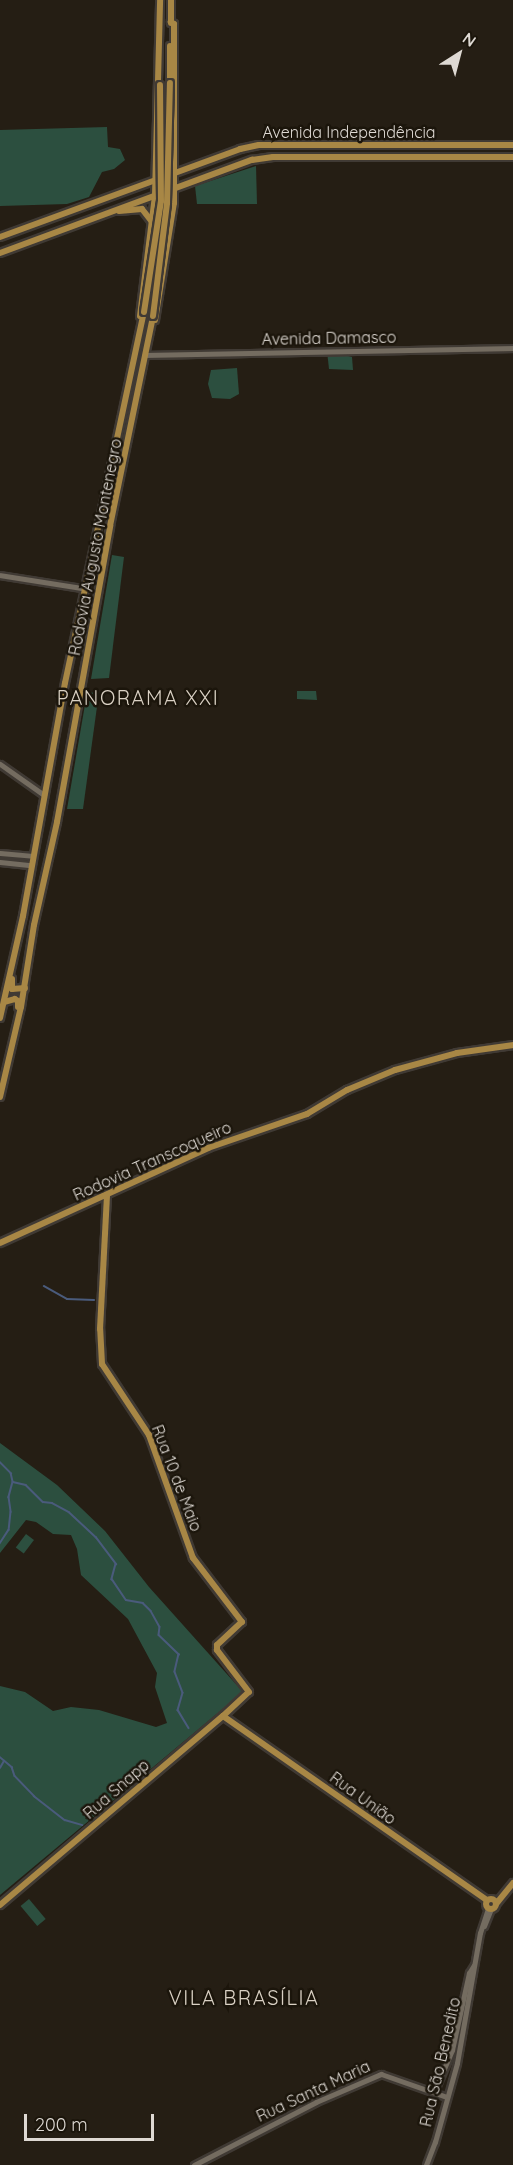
<!DOCTYPE html>
<html>
<head>
<meta charset="utf-8">
<style>
  body { margin:0 }
  #map { position:relative; width:513px; height:2165px; overflow:hidden; background:#251e14; font-family:Quicksand,sans-serif }
  div>[style] { position:absolute }
  [style*='--x'] { left:calc(var(--x)*1px); top:calc(var(--y)*1px); width:calc(var(--w)*1px); rotate:calc(var(--a)*1deg) }
  .green>* { inset:0; background:#2c4f3f; transform-origin:0 0 }
  .stream>* { height:1.5px; margin:-0.75px; padding:0 0.75px; transform-origin:0.75px; border-radius:0.75px; background:#4a5b7c }
  .roads { filter:drop-shadow(2px 0 #403a34) drop-shadow(-2px 0 #403a34) drop-shadow(0 2px #403a34) drop-shadow(0 -2px #403a34) }
  .minor>* { height:5px; margin:-2.5px; padding:0 2.5px; transform-origin:2.5px; border-radius:2.5px; background:#746c60 }
  .major>* { height:6px; margin:-3px; padding:0 3px; transform-origin:3px; border-radius:3px; background:#a88745 }
  .major>.ring { margin:-3px; padding:0; box-sizing:content-box; background:none; border:6px solid #a88745; border-radius:50% }
  .bridges { filter:drop-shadow(2px 0 #403a34) drop-shadow(-2px 0 #403a34) drop-shadow(0 2px #403a34) drop-shadow(0 -2px #403a34) }
  .major-bridge>* { height:6px; margin:-3px; padding:0 3px; transform-origin:3px; border-radius:3px; background:#a88745 }
  span { translate:-50% -50%; white-space:nowrap; text-align:center; line-height:1.15; -webkit-text-stroke:5px #1b150b; paint-order:stroke }
  .street-label { font-size:16px; color:#ded9d3 }
  .quarter-label { font-size:20px; color:#dad1c4; letter-spacing:1.5px }
  .north { position:absolute; left:429px; top:24px; width:60px; height:60px; -webkit-text-stroke:4px #1b150b; paint-order:stroke; rotate:36deg; font-size:16px; font-weight:700; line-height:24px; text-align:center; color:#ded9d3 }
  .north::after { content:''; display:block; margin:auto; width:21px; height:27px; background:#ded9d3; clip-path:polygon(50% 0,100% 100%,50% 72%,0 100%) }
  .scale { position:absolute; left:24px; top:2114px; width:130px; height:27px; box-sizing:border-box; border:3px solid #ded9d3; border-top:0; padding-left:8px; font-size:18px; line-height:21px; white-space:nowrap; color:#ded9d3; -webkit-text-stroke:4px #1b150b; paint-order:stroke }
</style>
</head>
<body>
<div id="map">
  <div class="green">
    <i style="clip-path:polygon(107px 127px,108px 147px,120px 149px,125px 160px,114px 169px,102px 172px,89px 197px,67px 204px,0 206px,0 130px)"></i>
    <i style="clip-path:polygon(256px 166px,257px 204px,197px 204px,195px 186px)"></i>
    <i style="clip-path:polygon(327px 351px,352px 357px,353px 370px,329px 369px)"></i>
    <i style="clip-path:polygon(237px 368px,239px 394px,230px 399px,212px 398px,208px 384px,211px 370px)"></i>
    <i style="clip-path:polygon(112px 555px,124px 557px,109px 678px,91px 679px)"></i>
    <i style="clip-path:polygon(297px 691px,316px 691px,317px 700px,297px 699px)"></i>
    <i style="clip-path:polygon(99px 692px,83px 809px,67px 809px,87px 693px)"></i>
    <i style="clip-path:polygon(0 1443px,57px 1485px,105px 1531px,149px 1587px,243px 1692px,0 1895px,0 1686px,25px 1692px,53px 1711px,71px 1707px,99px 1710px,156px 1727px,167px 1723px,155px 1687px,157px 1673px,128px 1619px,81px 1575px,77px 1549px,71px 1535px,53px 1534px,36px 1522px,26px 1520px,0 1553px)"></i>
    <i style="left:26px;top:1534px;width:10px;height:17px;rotate:37deg"></i>
    <i style="left:29px;top:1899px;width:26px;height:11px;rotate:50deg"></i>
  </div>
  <div class="stream">
    <i style="--x:44;--y:1286;--w:26;--a:29"></i>
    <i style="--x:67;--y:1299;--w:27;--a:2"></i>
    <i style="--x:0;--y:1462;--w:16;--a:45"></i>
    <i style="--x:11;--y:1473;--w:9;--a:77"></i>
    <i style="--x:13;--y:1482;--w:16;--a:105"></i>
    <i style="--x:9;--y:1497;--w:15;--a:82"></i>
    <i style="--x:11;--y:1512;--w:18;--a:96"></i>
    <i style="--x:9;--y:1530;--w:17;--a:123"></i>
    <i style="--x:13;--y:1482;--w:13;--a:13"></i>
    <i style="--x:26;--y:1485;--w:24;--a:45"></i>
    <i style="--x:43;--y:1502;--w:9;--a:6"></i>
    <i style="--x:52;--y:1503;--w:19;--a:28"></i>
    <i style="--x:69;--y:1512;--w:37;--a:43"></i>
    <i style="--x:96;--y:1537;--w:34;--a:53"></i>
    <i style="--x:116;--y:1564;--w:16;--a:105"></i>
    <i style="--x:112;--y:1579;--w:25;--a:56"></i>
    <i style="--x:126;--y:1600;--w:17;--a:10"></i>
    <i style="--x:143;--y:1603;--w:11;--a:45"></i>
    <i style="--x:151;--y:1611;--w:18;--a:61"></i>
    <i style="--x:160;--y:1627;--w:8;--a:97"></i>
    <i style="--x:159;--y:1635;--w:28;--a:44"></i>
    <i style="--x:179;--y:1654;--w:18;--a:103"></i>
    <i style="--x:175;--y:1672;--w:22;--a:69"></i>
    <i style="--x:183;--y:1693;--w:18;--a:106"></i>
    <i style="--x:178;--y:1710;--w:21;--a:59"></i>
    <i style="--x:0;--y:1757;--w:16;--a:40"></i>
    <i style="--x:12;--y:1767;--w:9;--a:72"></i>
    <i style="--x:15;--y:1776;--w:28;--a:46"></i>
    <i style="--x:34;--y:1796;--w:39;--a:38"></i>
    <i style="--x:65;--y:1820;--w:18;--a:16"></i>
    <i style="--x:0;--y:1768;--w:8;--a:-60"></i>
  </div>
  <div class="roads">
    <div class="minor">
      <i style="--x:146;--y:355;--w:367;--a:-1.1"></i>
      <i style="--x:0;--y:575;--w:88;--a:9.1"></i>
      <i style="--x:0;--y:764;--w:54;--a:35.2"></i>
      <i style="--x:0;--y:853;--w:33;--a:5"></i>
      <i style="--x:0;--y:862;--w:31;--a:6"></i>
      <i style="--x:484;--y:1926;--w:18;--a:-68"></i>
      <i style="--x:434;--y:2092;--w:46;--a:-66.8"></i>
      <i style="--x:452;--y:2050;--w:79;--a:-77.6"></i>
      <i style="--x:469;--y:1973;--w:9;--a:-58"></i>
      <i style="--x:194;--y:2165;--w:137;--a:-27.3"></i>
      <i style="--x:316;--y:2102;--w:71;--a:-23.3"></i>
      <i style="--x:381;--y:2074;--w:70;--a:19.2"></i>
      <i style="--x:426;--y:2165;--w:25;--a:-69"></i>
      <i style="--x:435;--y:2142;--w:82;--a:-74.4"></i>
      <i style="--x:457;--y:2063;--w:132;--a:-80"></i>
      <i style="--x:480;--y:1933;--w:26;--a:-72"></i>
    </div>
    <div class="major">
      <i style="--x:171;--y:0;--w:23;--a:90"></i>
      <i style="--x:170;--y:83;--w:37;--a:-90"></i>
      <i style="--x:119;--y:211;--w:23;--a:-5"></i>
      <i style="--x:142;--y:209;--w:16;--a:52"></i>
      <i style="--x:0;--y:237;--w:256;--a:-20.1"></i>
      <i style="--x:240;--y:149;--w:19;--a:-12"></i>
      <i style="--x:259;--y:145;--w:254;--a:0"></i>
      <i style="--x:0;--y:253;--w:269;--a:-20.3"></i>
      <i style="--x:252;--y:160;--w:21;--a:-8"></i>
      <i style="--x:273;--y:157;--w:240;--a:0"></i>
      <i style="--x:140;--y:316;--w:122;--a:-82.9"></i>
      <i style="--x:155;--y:195;--w:195;--a:-88.5"></i>
      <i style="--x:155;--y:320;--w:119;--a:-80.8"></i>
      <i style="--x:174;--y:203;--w:179;--a:-90"></i>
      <i style="--x:174;--y:24;--w:4;--a:-146"></i>
      <i style="--x:12;--y:979;--w:10;--a:90"></i>
      <i style="--x:12;--y:989;--w:13;--a:-4"></i>
      <i style="--x:4;--y:1002;--w:11;--a:-15"></i>
      <i style="--x:15;--y:999;--w:4;--a:34"></i>
      <i style="--x:18;--y:1001;--w:6;--a:90"></i>
      <i style="--x:0;--y:1018;--w:105;--a:-77.3"></i>
      <i style="--x:23;--y:916;--w:237;--a:-79.8"></i>
      <i style="--x:65;--y:683;--w:379;--a:-78"></i>
      <i style="--x:0;--y:1097;--w:92;--a:-76.9"></i>
      <i style="--x:21;--y:1007;--w:83;--a:-81"></i>
      <i style="--x:34;--y:925;--w:106;--a:-77.4"></i>
      <i style="--x:57;--y:822;--w:301;--a:-79.8"></i>
      <i style="--x:110;--y:526;--w:214;--a:-78.4"></i>
      <i style="--x:0;--y:1243;--w:229;--a:-24.5"></i>
      <i style="--x:208;--y:1148;--w:105;--a:-19"></i>
      <i style="--x:307;--y:1114;--w:47;--a:-31"></i>
      <i style="--x:347;--y:1090;--w:52;--a:-22.6"></i>
      <i style="--x:395;--y:1070;--w:64;--a:-15.3"></i>
      <i style="--x:457;--y:1053;--w:57;--a:-8.1"></i>
      <i style="--x:223;--y:1716;--w:322;--a:34.9"></i>
      <i class="ring" style="left:486px;top:1899px;width:4px;height:4px"></i>
      <i style="--x:496;--y:1904;--w:27;--a:-51"></i>
      <i style="--x:0;--y:1905;--w:292;--a:-40.3"></i>
      <i style="--x:223;--y:1716;--w:35;--a:-43"></i>
      <i style="--x:249;--y:1692;--w:53;--a:-127.3"></i>
      <i style="--x:217;--y:1650;--w:5;--a:-90"></i>
      <i style="--x:217;--y:1645;--w:34;--a:-43"></i>
      <i style="--x:242;--y:1622;--w:81;--a:-127.4"></i>
      <i style="--x:193;--y:1558;--w:131;--a:-109.7"></i>
      <i style="--x:149;--y:1435;--w:85;--a:-123.5"></i>
      <i style="--x:102;--y:1364;--w:35;--a:-93"></i>
      <i style="--x:100;--y:1329;--w:134;--a:-87"></i>
    </div>
  </div>
  <div class="bridges">
    <div class="major-bridge">
      <i style="--x:144;--y:312;--w:112;--a:-81.3"></i>
      <i style="--x:161;--y:201;--w:116;--a:-90.5"></i>
      <i style="--x:153;--y:316;--w:114;--a:-82.9"></i>
      <i style="--x:167;--y:203;--w:120;--a:-88.6"></i>
    </div>
  </div>
  <div class="street-label">
    <span style="left:349px;top:132px">Avenida Independência</span>
    <span style="left:329px;top:338px;rotate:-1deg">Avenida Damasco</span>
    <span style="left:95px;top:547px;rotate:-79deg">Rodovia Augusto Montenegro</span>
    <span style="left:152px;top:1161px;rotate:-24deg">Rodovia Transcoqueiro</span>
    <span style="left:177px;top:1478px;rotate:69deg">Rua 10 de Maio</span>
    <span style="left:116px;top:1789px;rotate:-41deg">Rua Snapp</span>
    <span style="left:363px;top:1798px;rotate:36deg">Rua União</span>
    <span style="left:440px;top:2062px;rotate:-77deg">Rua São Benedito</span>
    <span style="left:313px;top:2091px;rotate:-25deg">Rua Santa Maria</span>
  </div>
  <div class="quarter-label">
    <span style="left:138px;top:697px">PANORAMA XXI</span>
    <span style="left:244px;top:1997px">VILA BRASÍLIA</span>
  </div>
  <div class="north">N</div>
  <div class="scale">200 m</div>
</div>
</body>
</html>
